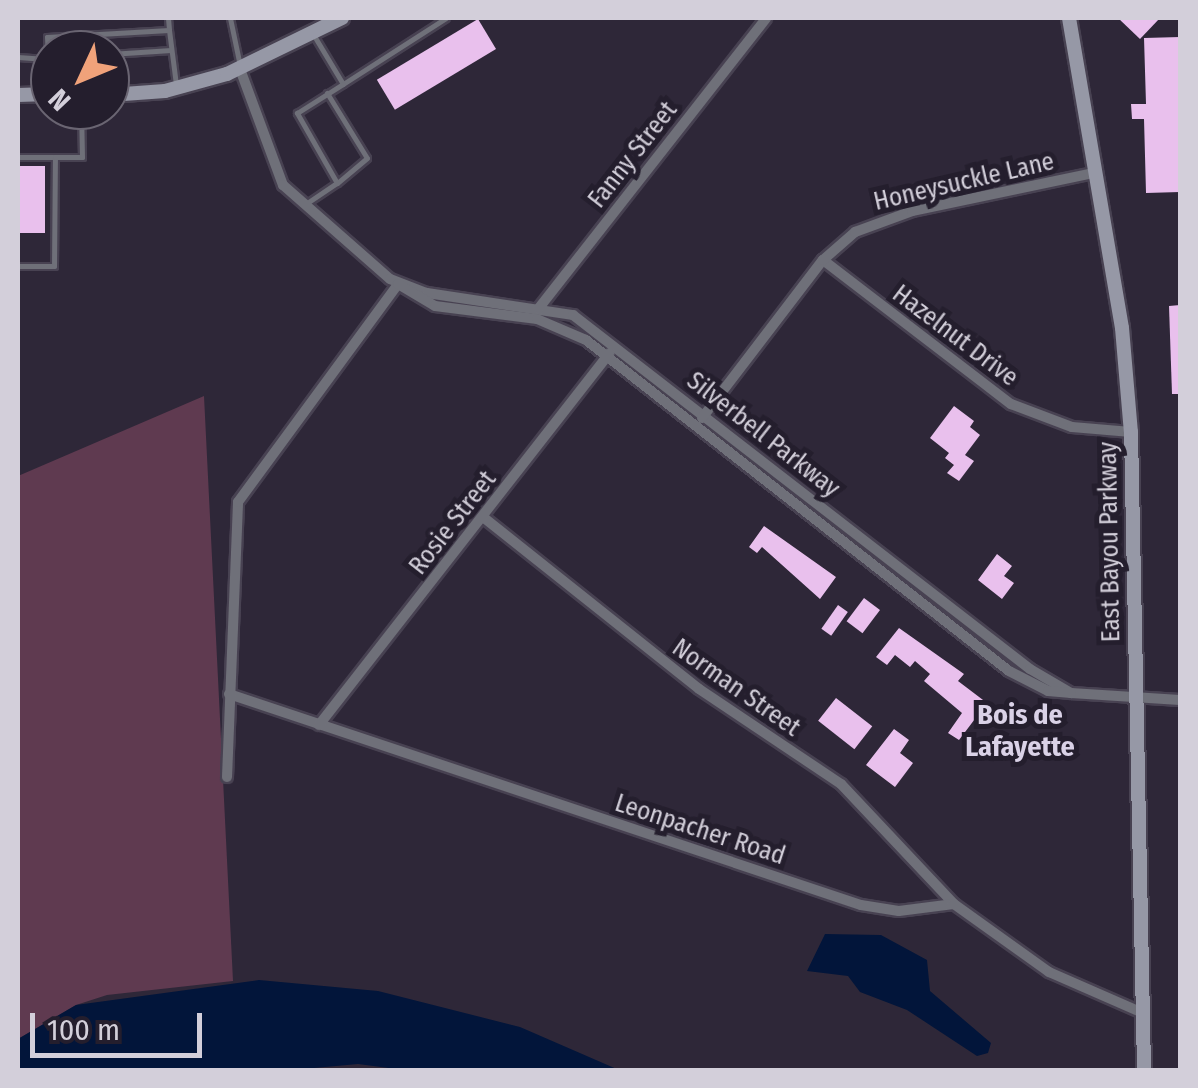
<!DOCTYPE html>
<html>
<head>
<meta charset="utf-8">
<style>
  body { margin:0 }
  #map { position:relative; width:1198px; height:1088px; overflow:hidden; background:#2e2738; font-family:"Fira Sans Condensed",sans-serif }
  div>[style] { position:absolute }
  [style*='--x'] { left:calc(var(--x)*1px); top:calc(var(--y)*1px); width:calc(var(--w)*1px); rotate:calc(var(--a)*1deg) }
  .green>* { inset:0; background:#5f3a50 }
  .water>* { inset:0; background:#02153a }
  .building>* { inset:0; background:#e9c0ed; transform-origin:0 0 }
  .roads { filter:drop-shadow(2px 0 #484252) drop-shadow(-2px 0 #484252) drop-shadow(0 2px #484252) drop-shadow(0 -2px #484252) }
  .lane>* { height:5px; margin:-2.5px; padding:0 2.5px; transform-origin:2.5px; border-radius:2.5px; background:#6f7079 }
  .street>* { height:10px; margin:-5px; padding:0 5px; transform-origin:5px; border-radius:5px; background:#6f7079 }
  .secondary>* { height:14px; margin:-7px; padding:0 7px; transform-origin:7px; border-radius:7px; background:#9698a6 }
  span { translate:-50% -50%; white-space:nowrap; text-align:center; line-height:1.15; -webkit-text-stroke:10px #241e2d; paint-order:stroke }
  .street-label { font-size:25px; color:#d3cfda }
  .neighbourhood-label { font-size:28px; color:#dad2e7; font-weight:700 }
  .frame { position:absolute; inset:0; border:20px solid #d3cfda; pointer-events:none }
  .north { position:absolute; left:30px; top:30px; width:100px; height:100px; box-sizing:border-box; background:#241e2d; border:2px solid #6a6572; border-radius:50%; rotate:226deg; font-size:28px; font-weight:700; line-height:40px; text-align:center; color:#d3cfda }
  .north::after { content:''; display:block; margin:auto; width:35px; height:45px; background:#f0a27a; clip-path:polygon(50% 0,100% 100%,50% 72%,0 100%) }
  .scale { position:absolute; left:30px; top:1013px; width:172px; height:45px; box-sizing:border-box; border:5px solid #d3cfda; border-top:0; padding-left:12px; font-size:30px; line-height:35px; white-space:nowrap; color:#d3cfda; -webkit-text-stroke:8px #241e2d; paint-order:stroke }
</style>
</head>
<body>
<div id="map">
  <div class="green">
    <i style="clip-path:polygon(204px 396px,233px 981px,107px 995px,76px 1005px,18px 1039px,18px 476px)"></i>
  </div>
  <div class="water">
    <i style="clip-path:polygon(825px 934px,881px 935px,927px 960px,930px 991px,991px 1043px,988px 1053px,977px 1056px,907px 1010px,860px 992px,848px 976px,807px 971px)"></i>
    <i style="clip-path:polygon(259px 980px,378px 991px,520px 1027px,619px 1070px,404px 1070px,358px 1064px,292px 1070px,18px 1070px,18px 1039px,76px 1005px)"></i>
  </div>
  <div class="building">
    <i style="clip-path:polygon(1118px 18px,1160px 18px,1140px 39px)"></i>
    <i style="left:478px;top:19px;width:35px;height:118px;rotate:59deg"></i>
    <i style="clip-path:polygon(1180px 37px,1180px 192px,1146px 193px,1144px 119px,1132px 119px,1131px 104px,1146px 104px,1144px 38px)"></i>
    <i style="left:18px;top:166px;width:27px;height:67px"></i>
    <i style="clip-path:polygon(1180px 305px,1180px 394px,1172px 394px,1169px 306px)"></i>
    <i style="clip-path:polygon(954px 406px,974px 421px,970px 427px,980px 435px,965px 455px,974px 461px,959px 481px,947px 473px,954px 465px,945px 458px,949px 453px,930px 438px)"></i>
    <i style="clip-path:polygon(764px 526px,836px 577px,820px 599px,762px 547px,757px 553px,749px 547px)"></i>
    <i style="clip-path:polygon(997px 554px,1012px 566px,1004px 576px,1014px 583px,1002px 599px,978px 580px)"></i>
    <i style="left:864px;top:598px;width:20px;height:29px;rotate:37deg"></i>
    <i style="left:838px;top:605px;width:12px;height:29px;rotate:35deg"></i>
    <i style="clip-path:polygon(899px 628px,964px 674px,958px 681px,987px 703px,959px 740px,948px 733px,962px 713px,924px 681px,930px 674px,915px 661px,910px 667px,895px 655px,887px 665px,876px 657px)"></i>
    <i style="left:836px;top:698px;width:46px;height:29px;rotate:38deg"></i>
    <i style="clip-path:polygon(894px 729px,909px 740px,900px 753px,913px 763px,895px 787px,866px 765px)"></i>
  </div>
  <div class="roads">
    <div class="lane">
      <i style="--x:168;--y:18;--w:12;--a:85"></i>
      <i style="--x:230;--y:18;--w:49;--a:78.2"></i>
      <i style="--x:313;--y:34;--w:58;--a:59"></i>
      <i style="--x:343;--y:84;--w:122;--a:-32.7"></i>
      <i style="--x:110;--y:54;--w:61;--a:-3.8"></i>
      <i style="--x:18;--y:57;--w:31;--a:4"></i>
      <i style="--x:327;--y:93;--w:76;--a:58.4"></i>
      <i style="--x:367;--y:158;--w:39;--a:140"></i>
      <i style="--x:50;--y:94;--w:57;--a:-93"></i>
      <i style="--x:47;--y:37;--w:122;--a:-3.3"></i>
      <i style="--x:169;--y:30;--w:55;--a:82.7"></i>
      <i style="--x:18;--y:157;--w:37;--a:0"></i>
      <i style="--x:304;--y:205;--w:40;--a:-34"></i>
      <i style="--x:337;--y:183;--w:81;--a:-119.7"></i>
      <i style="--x:297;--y:113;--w:54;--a:-32.2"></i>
      <i style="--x:18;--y:266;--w:36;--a:0"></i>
      <i style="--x:54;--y:266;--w:109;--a:-89.5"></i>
      <i style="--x:55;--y:157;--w:27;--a:0"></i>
      <i style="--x:82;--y:157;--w:47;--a:-91.2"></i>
    </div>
    <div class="street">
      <i style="--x:240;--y:69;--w:124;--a:69.7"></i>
      <i style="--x:283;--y:185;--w:142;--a:41.3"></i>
      <i style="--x:390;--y:279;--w:40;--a:21"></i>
      <i style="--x:427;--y:293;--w:148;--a:8.6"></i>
      <i style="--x:573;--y:315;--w:578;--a:37.76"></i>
      <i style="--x:1030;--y:669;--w:48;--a:30.3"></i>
      <i style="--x:1071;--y:693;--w:109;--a:3.7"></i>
      <i style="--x:823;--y:260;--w:237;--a:37.5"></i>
      <i style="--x:1011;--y:404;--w:65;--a:20.7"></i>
      <i style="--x:1072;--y:427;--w:59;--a:4.8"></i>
      <i style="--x:539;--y:308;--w:368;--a:-51.9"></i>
      <i style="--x:702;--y:418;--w:199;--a:-52.6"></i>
      <i style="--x:823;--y:260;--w:43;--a:-41.2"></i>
      <i style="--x:855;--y:232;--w:61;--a:-20.2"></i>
      <i style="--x:912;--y:211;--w:186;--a:-11.8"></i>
      <i style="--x:483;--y:517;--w:276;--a:38.5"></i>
      <i style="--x:699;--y:689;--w:171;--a:33.8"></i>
      <i style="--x:841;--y:784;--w:165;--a:46.7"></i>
      <i style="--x:229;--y:694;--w:666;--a:18.46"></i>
      <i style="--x:861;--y:905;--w:38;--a:9"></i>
      <i style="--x:899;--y:911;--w:55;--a:-7.3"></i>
      <i style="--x:954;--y:904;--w:117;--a:35.6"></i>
      <i style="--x:1049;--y:972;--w:103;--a:23.6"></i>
      <i style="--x:319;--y:725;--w:472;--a:-52"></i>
      <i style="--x:227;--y:777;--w:275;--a:-87.7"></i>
      <i style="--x:238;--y:502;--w:270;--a:-53.7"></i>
      <i style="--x:398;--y:284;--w:43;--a:30.7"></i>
      <i style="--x:435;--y:306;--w:103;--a:7.3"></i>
      <i style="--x:537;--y:319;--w:53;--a:23.2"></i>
      <i style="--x:586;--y:340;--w:537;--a:38.04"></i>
      <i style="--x:1009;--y:671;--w:44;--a:27.1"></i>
      <i style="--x:1048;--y:691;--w:23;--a:5"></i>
    </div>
    <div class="secondary">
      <i style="--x:1069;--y:18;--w:314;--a:80.3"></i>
      <i style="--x:1122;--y:328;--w:104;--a:85.1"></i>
      <i style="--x:1131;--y:432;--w:638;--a:88.83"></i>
      <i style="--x:18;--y:95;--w:32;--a:-2"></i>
      <i style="--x:110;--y:95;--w:55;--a:-4.2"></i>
      <i style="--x:165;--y:91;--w:64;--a:-15.3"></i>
      <i style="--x:227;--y:74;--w:128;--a:-26"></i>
    </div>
  </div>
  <div class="street-label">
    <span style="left:633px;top:155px;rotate:-52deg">Fanny Street</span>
    <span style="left:964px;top:182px;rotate:-13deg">Honeysuckle Lane</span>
    <span style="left:955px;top:336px;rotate:37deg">Hazelnut Drive</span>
    <span style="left:763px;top:435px;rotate:38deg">Silverbell Parkway</span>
    <span style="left:453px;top:523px;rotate:-52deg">Rosie Street</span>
    <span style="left:1110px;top:542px;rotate:-91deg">East Bayou Parkway</span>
    <span style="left:736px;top:688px;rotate:35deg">Norman Street</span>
    <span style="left:700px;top:830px;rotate:18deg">Leonpacher Road</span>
  </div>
  <div class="neighbourhood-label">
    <span style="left:1020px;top:731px">Bois de<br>Lafayette</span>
  </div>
  <div class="frame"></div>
  <div class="north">N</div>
  <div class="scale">100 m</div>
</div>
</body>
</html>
